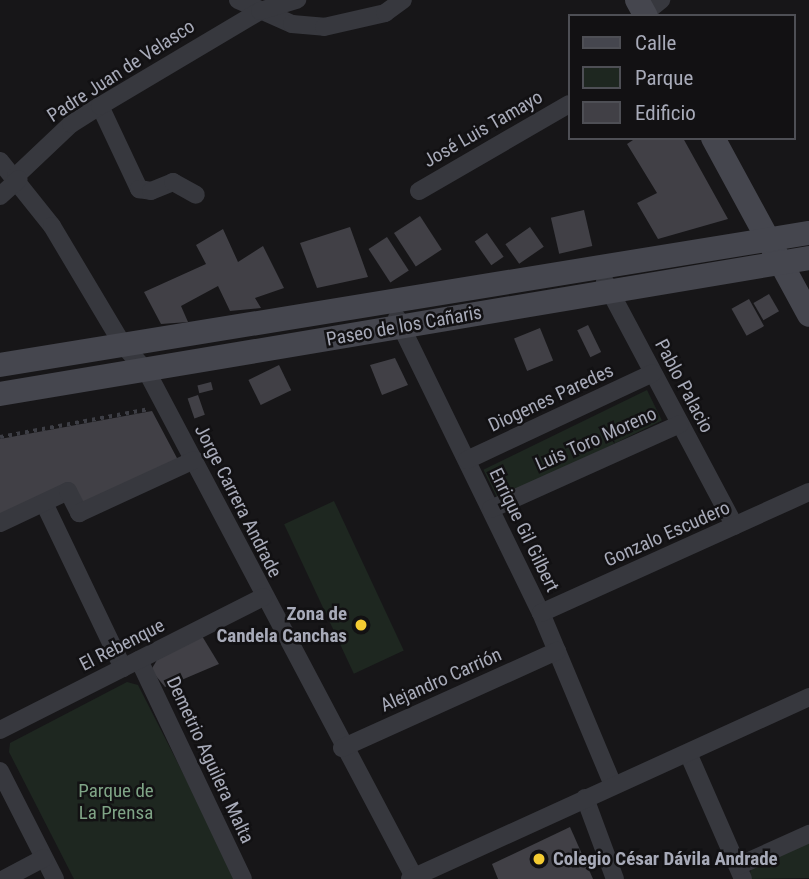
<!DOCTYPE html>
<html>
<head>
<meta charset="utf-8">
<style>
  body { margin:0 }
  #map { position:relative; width:809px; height:879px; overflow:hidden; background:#171618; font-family:"Roboto Condensed",sans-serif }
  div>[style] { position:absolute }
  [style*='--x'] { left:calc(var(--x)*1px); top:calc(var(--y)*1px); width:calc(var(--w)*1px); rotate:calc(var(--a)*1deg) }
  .green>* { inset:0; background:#1e2720; transform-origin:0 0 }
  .building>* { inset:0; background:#414046; transform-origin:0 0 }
  .path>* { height:3.5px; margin-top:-1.75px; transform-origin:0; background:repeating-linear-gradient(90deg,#3d3e45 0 3.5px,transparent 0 8.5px) }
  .street>* { height:18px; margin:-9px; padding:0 9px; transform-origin:9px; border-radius:9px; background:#37383e }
  .secondary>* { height:24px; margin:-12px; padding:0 12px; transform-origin:12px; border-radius:12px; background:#45464e }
  .dots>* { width:19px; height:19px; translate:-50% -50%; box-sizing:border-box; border:4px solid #121113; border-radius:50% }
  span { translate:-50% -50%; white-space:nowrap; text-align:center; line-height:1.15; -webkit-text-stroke:5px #121113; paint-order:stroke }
  .street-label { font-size:19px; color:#a8abb9 }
  .poi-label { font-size:19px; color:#a8abb9; font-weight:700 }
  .right { translate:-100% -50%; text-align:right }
  .left { translate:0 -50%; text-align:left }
  .park-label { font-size:19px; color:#7fa486 }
  .legend { position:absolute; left:568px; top:14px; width:228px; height:126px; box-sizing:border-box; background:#121113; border:2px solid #4e4f55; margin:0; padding:9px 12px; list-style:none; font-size:21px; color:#a8abb9 }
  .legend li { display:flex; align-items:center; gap:14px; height:35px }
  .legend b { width:35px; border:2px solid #4e4f55 }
</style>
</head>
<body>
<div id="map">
  <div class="green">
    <i style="left:647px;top:390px;width:34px;height:182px;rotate:64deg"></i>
    <i style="left:334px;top:501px;width:165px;height:55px;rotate:65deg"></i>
    <i style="clip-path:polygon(127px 682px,138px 685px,237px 879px,74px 879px,9px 752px,10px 743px)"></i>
    <i style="clip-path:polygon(809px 842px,809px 878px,748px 879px,752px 867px)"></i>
  </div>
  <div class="building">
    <i style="clip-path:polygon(636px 138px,683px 138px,728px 219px,658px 239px,637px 203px,657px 193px,627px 144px)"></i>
    <i style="left:584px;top:210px;width:37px;height:34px;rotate:77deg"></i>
    <i style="left:420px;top:216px;width:40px;height:31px;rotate:57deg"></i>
    <i style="clip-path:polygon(350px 227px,368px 277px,317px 288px,300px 243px)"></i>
    <i style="left:530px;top:227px;width:24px;height:30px;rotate:55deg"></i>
    <i style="clip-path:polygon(223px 229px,238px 262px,263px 246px,284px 288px,255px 298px,261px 308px,230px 311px,218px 286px,181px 306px,188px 322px,161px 324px,144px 292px,206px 264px,196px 245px)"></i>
    <i style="left:487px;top:233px;width:29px;height:15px;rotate:55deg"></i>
    <i style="left:387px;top:237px;width:40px;height:22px;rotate:57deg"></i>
    <i style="left:769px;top:294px;width:20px;height:18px;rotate:60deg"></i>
    <i style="left:749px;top:299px;width:31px;height:20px;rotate:61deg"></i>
    <i style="left:588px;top:325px;width:30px;height:12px;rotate:64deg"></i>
    <i style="left:540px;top:328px;width:35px;height:28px;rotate:68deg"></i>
    <i style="clip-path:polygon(395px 358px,408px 385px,382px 395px,370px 365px)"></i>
    <i style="left:279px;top:365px;width:28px;height:34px;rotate:64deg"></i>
    <i style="left:211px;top:382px;width:8px;height:14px;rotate:76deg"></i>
    <i style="left:198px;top:395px;width:21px;height:11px;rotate:71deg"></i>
    <i style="clip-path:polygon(152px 411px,178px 460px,80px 510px,68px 487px,0 521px,0 439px)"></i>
    <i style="clip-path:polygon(202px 636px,219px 664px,165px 687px,151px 670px,157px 660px)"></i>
    <i style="clip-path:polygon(570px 827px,593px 879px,498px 879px,492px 864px)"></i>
  </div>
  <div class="path">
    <i style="--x:0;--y:437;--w:152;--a:-10.6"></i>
  </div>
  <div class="street">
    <i style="--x:238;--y:0;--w:59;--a:24"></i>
    <i style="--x:292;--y:24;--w:32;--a:5"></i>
    <i style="--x:324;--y:27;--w:63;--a:-12.9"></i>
    <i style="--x:385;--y:13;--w:22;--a:-36"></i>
    <i style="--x:645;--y:13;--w:21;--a:-39"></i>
    <i style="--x:100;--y:106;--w:92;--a:64.8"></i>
    <i style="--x:139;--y:189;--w:12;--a:9"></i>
    <i style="--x:151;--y:191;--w:24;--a:-22"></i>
    <i style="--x:173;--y:182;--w:26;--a:29"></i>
    <i style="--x:0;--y:161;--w:83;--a:51.3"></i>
    <i style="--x:52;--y:226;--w:139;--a:59.2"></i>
    <i style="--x:123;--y:345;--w:36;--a:48"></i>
    <i style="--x:147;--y:372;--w:571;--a:62.13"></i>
    <i style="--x:16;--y:176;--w:76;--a:-43.4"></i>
    <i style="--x:71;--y:124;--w:34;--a:-32"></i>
    <i style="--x:100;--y:106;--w:186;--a:-30.7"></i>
    <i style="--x:260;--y:11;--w:39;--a:-17"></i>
    <i style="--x:419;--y:191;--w:173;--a:-30.1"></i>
    <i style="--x:0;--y:196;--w:25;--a:-42"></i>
    <i style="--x:605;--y:282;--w:276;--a:62"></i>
    <i style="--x:397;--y:318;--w:328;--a:64"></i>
    <i style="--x:541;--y:613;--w:186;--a:67.3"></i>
    <i style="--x:467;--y:460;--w:205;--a:-25.1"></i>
    <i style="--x:44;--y:503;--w:183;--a:64.4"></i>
    <i style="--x:491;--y:509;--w:207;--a:-24.2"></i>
    <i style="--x:0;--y:523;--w:75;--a:-25.2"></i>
    <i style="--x:68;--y:491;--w:25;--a:63"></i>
    <i style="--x:79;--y:513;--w:127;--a:-24.7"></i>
    <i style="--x:541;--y:613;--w:294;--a:-24.3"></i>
    <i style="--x:139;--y:660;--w:242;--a:64.6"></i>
    <i style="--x:0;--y:730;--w:295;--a:-26.8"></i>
    <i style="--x:342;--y:748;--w:236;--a:-24.3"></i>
    <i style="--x:688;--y:753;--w:137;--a:66.4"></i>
    <i style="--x:0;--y:771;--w:121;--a:63"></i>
    <i style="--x:585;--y:798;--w:86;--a:69.7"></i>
    <i style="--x:738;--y:866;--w:78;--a:-24.3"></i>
    <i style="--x:4;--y:879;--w:45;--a:-27.7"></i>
    <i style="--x:410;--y:879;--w:439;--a:-24.5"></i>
  </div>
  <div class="secondary">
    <i style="--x:637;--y:0;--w:18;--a:61"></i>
    <i style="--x:713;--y:138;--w:201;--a:61.5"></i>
    <i style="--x:0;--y:365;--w:820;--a:-9.27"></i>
    <i style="--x:0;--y:394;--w:820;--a:-9.54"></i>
  </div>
  <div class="dots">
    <i style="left:361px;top:625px;background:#f5cc32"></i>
    <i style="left:539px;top:859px;background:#f5cc32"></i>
  </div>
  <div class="street-label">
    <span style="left:121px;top:71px;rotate:-33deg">Padre Juan de Velasco</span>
    <span style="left:483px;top:129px;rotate:-30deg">José Luis Tamayo</span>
    <span style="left:404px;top:326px;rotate:-10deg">Paseo de los Cañaris</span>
    <span style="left:684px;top:386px;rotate:62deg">Pablo Palacio</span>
    <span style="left:551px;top:398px;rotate:-25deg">Diogenes Paredes</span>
    <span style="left:596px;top:439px;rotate:-24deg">Luis Toro Moreno</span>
    <span style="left:238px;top:501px;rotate:63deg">Jorge Carrera Andrade</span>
    <span style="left:524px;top:530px;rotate:64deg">Enrique Gil Gilbert</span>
    <span style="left:667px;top:534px;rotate:-24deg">Gonzalo Escudero</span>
    <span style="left:122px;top:645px;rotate:-27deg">El Rebenque</span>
    <span style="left:441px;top:680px;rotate:-24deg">Alejandro Carrión</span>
    <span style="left:210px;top:760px;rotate:65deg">Demetrio Aguilera Malta</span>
  </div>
  <div class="poi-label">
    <span class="right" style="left:347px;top:625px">Zona de<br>Candela Canchas</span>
    <span class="left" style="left:553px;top:859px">Colegio César Dávila Andrade</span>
  </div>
  <div class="park-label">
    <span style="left:116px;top:802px">Parque de<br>La Prensa</span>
  </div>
  <ul class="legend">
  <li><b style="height:9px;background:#45464e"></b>Calle</li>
  <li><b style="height:19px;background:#1e2720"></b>Parque</li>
  <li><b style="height:19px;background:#414046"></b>Edificio</li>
  </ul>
</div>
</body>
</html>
